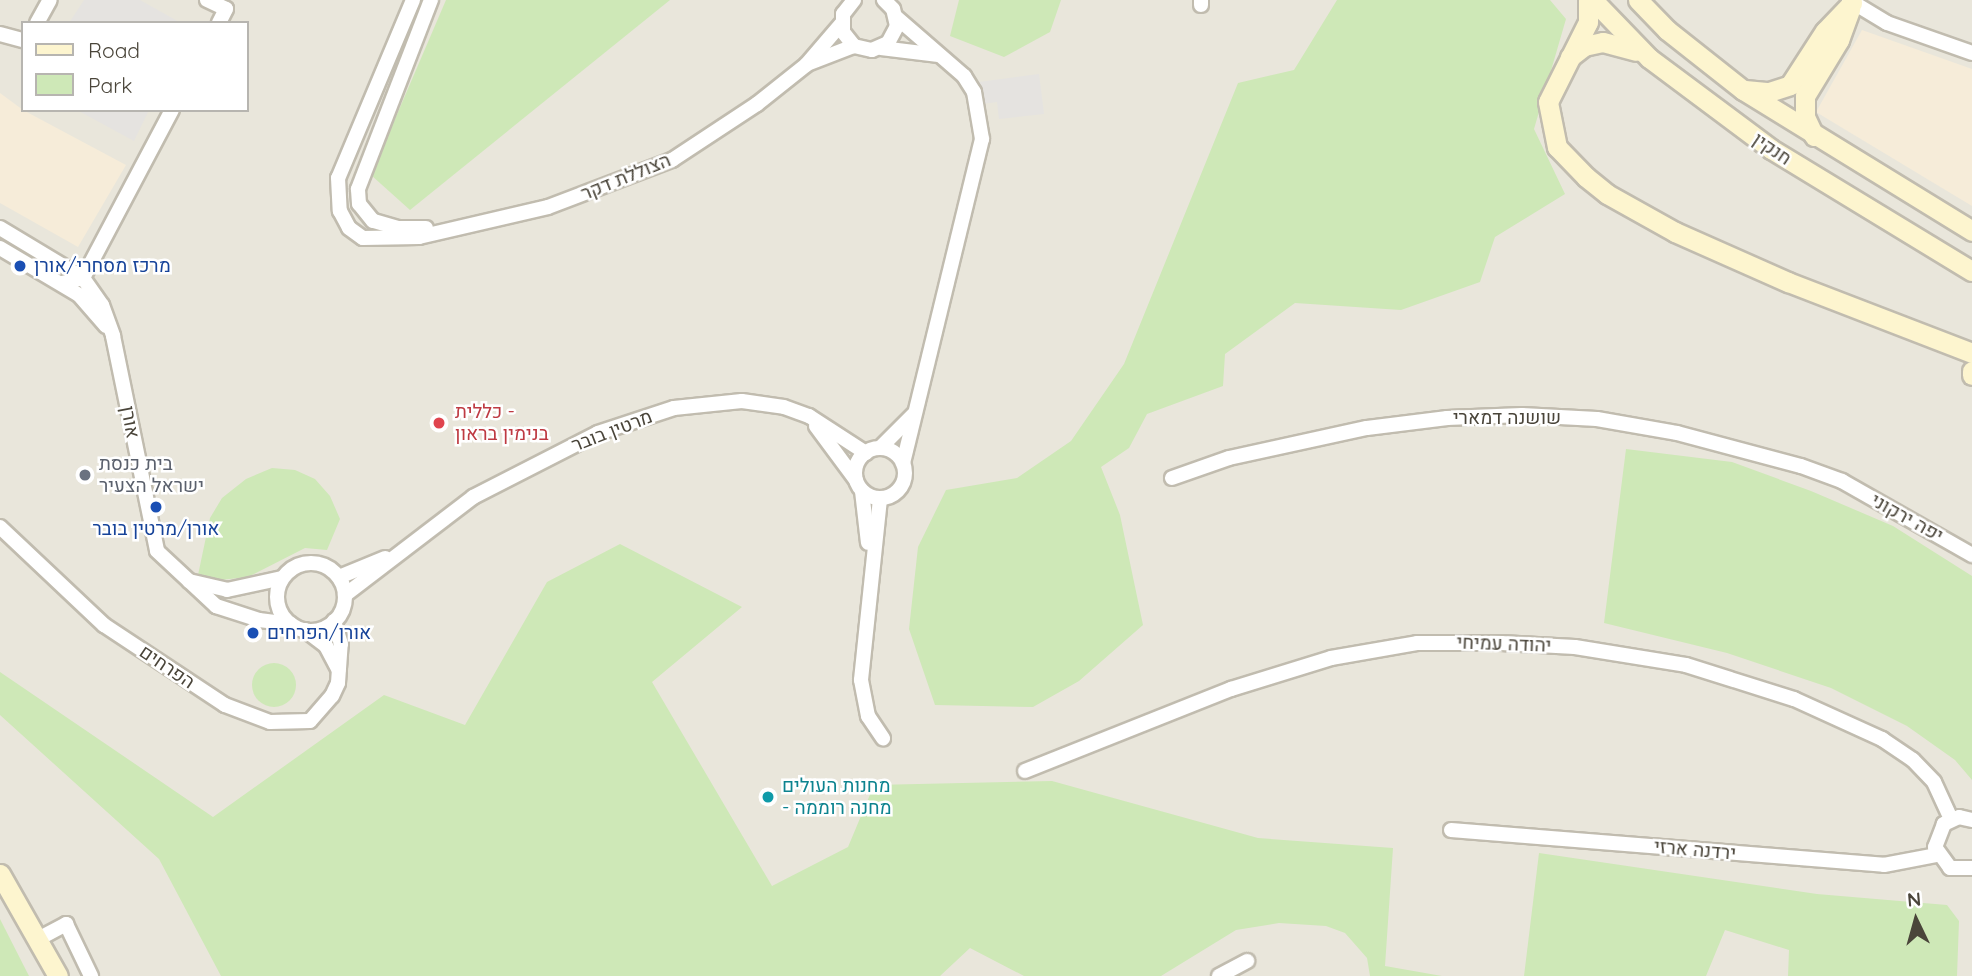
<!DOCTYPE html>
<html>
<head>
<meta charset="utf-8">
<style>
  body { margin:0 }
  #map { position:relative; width:1972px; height:976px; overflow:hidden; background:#f5f3ec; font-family:Quicksand,Heebo,sans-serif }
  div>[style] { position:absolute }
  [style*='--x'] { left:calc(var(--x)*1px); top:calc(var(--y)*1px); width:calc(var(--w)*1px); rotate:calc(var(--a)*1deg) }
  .residential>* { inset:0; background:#e9e6db }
  .commercial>* { inset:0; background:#f6ecd9 }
  .green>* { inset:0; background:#cee8b7 }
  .round { border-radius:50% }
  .parking>* { inset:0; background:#e5e3e0 }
  .roads { filter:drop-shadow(2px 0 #c1bcaf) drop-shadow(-2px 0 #c1bcaf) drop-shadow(0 2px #c1bcaf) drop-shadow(0 -2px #c1bcaf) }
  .street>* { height:14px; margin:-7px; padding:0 7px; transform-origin:7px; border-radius:7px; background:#fff }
  .street>.ring { margin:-7px; padding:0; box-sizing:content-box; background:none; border:14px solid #fff; border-radius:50% }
  .secondary>* { height:19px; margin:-9.5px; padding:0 9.5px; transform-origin:9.5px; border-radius:9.5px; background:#fdf5cf }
  .dots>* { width:19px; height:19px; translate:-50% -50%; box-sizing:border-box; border:4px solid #fff; border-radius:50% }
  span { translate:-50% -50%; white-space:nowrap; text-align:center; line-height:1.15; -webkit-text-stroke:5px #fff; paint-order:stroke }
  .street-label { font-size:19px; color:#4a453a }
  .transit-label { font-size:19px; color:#164399 }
  .left { translate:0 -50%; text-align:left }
  .health-label { font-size:19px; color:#be3a42 }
  .worship-label { font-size:19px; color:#5b616d }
  .culture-label { font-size:19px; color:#0d838f }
  .legend { position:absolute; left:21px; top:21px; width:228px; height:91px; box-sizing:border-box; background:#fff; border:2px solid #b7b5b0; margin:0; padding:9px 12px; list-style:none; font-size:21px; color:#4a453a }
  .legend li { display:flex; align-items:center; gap:14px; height:35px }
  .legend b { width:35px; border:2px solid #b7b5b0 }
  .north { position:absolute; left:1881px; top:885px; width:70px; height:70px; -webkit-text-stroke:5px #fff; paint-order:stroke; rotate:355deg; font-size:19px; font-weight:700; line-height:28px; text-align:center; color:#4a453a }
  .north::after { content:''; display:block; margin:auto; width:24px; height:32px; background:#4a453a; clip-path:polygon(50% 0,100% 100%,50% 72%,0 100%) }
</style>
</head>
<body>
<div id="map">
  <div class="residential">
    <i style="clip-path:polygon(evenodd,0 0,1972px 0,1972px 976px,0 976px,0 0,23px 23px,247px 23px,247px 110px,23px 110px,23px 23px)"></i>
  </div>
  <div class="commercial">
    <i style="clip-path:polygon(1862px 30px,1972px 69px,1972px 206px,1816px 112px)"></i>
    <i style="clip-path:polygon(0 93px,23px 110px,126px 165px,78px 247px,0 203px)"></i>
  </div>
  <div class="green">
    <i style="clip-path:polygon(446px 0,670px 0,410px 210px,371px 175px)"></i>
    <i style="clip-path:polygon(959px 0,1061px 0,1050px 32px,1004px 57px,950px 36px)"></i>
    <i style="clip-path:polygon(1337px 0,1550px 0,1566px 19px,1534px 129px,1565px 194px,1495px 237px,1480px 282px,1401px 310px,1295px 303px,1225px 354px,1223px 386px,1147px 414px,1129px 448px,1101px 467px,1120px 515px,1143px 625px,1079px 681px,1033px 707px,935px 705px,909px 629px,918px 547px,946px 490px,1017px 478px,1071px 441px,1124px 364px,1238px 83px,1294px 70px)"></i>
    <i style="clip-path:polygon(1626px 449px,1732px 462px,1811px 491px,1893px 526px,1972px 576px,1972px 780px,1955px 760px,1907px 726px,1831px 688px,1727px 653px,1604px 623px)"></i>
    <i style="clip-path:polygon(272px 468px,295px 470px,315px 479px,330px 496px,340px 519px,327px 550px,305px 548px,248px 577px,211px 581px,198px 575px,210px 518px,222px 498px,246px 479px)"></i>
    <i style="clip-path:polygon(620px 544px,742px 607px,652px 682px,772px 886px,848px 847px,874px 785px,1052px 781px,1258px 838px,1393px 848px,1385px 966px,1442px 976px,1370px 976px,1367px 958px,1345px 933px,1326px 926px,1279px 923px,1236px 930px,1161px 976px,1024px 976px,970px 948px,940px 976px,221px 976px,159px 859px,0 715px,0 672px,213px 817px,384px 695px,465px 725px,547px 582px)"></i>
    <i class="round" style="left:252px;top:663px;width:44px;height:44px"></i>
    <i style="clip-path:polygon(1539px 853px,1817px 894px,1947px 905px,1959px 921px,1957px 976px,1788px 976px,1789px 950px,1725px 930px,1706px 976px,1524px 976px)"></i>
    <i style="clip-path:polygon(0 919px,29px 976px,0 976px)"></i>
  </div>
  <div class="parking">
    <i style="clip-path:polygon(84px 0,140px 0,181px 23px,69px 23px)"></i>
    <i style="clip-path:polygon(1039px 74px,1044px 114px,999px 119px,997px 102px,982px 104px,979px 82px)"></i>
    <i style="clip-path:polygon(77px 110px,149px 110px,134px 141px)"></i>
  </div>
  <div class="roads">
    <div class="street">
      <i style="--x:207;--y:0;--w:21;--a:25"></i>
      <i style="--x:226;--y:9;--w:16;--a:117"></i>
      <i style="--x:413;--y:0;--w:193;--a:112.8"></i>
      <i style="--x:338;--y:178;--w:33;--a:87"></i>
      <i style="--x:340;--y:211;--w:19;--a:62"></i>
      <i style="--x:349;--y:228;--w:17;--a:36"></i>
      <i style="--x:363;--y:238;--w:56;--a:-1"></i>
      <i style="--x:419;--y:237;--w:132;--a:-13.1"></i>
      <i style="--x:548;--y:207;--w:133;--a:-20.8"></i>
      <i style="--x:672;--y:160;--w:102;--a:-33.4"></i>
      <i style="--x:757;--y:104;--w:63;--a:-38.5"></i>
      <i style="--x:806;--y:65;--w:55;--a:-49.4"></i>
      <i style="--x:854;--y:0;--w:18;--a:128"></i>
      <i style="--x:843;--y:14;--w:18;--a:90"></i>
      <i style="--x:843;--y:32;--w:18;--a:52"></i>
      <i style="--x:854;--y:46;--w:18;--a:13"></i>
      <i style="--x:872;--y:50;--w:17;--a:-24"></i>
      <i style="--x:888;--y:43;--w:19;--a:-62"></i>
      <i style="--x:897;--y:26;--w:17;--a:-103"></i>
      <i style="--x:893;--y:9;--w:13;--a:-135"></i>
      <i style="--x:1201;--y:0;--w:5;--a:90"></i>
      <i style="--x:1849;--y:0;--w:44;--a:31.2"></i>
      <i style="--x:1887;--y:23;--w:90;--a:19.4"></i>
      <i style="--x:896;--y:17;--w:90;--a:40.9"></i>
      <i style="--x:964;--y:76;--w:19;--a:58"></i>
      <i style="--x:974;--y:92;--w:48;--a:80.3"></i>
      <i style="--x:982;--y:139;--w:334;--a:103.7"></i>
      <i style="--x:37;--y:23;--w:26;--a:-61"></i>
      <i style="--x:0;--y:34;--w:24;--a:15"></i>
      <i style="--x:881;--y:48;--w:58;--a:6.9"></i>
      <i style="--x:807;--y:64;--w:50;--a:-21"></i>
      <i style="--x:0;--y:228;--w:97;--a:31.1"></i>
      <i style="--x:83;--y:278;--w:33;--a:55"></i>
      <i style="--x:102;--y:305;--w:33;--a:70"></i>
      <i style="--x:113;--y:336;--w:219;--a:78.4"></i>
      <i style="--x:157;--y:551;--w:81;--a:43"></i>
      <i style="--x:216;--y:606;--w:45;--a:18"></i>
      <i style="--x:259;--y:620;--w:32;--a:7"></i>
      <i style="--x:426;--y:228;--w:28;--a:180"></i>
      <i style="--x:398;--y:228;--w:26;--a:-164"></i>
      <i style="--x:373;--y:221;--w:22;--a:-129"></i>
      <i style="--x:359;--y:204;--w:15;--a:-94"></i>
      <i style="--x:358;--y:189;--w:203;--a:-68.9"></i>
      <i style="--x:0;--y:248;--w:92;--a:30.7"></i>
      <i style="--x:79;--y:295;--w:41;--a:48.9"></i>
      <i style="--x:62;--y:283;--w:22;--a:-13"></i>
      <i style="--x:83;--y:278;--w:190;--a:-62.1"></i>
      <i style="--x:816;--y:426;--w:67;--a:53.5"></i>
      <i class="ring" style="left:855px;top:448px;width:36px;height:36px"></i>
      <i style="--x:880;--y:448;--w:47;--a:-45"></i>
      <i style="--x:1172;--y:478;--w:60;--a:-19.3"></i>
      <i style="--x:1229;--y:458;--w:141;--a:-12.3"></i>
      <i style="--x:1367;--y:428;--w:81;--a:-7.1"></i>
      <i style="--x:1447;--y:418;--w:75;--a:-2.3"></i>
      <i style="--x:1522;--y:415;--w:75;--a:3.1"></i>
      <i style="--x:1597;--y:419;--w:81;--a:9.9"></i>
      <i style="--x:1677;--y:433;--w:128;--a:14.9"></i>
      <i style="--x:1801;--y:466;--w:44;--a:20.1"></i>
      <i style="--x:1842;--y:481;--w:150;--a:29.6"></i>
      <i style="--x:862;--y:491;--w:52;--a:83.4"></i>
      <i style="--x:880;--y:499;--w:182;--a:96"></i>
      <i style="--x:861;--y:680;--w:37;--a:79"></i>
      <i style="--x:868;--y:716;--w:27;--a:56"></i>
      <i style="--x:0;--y:527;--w:143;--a:43.3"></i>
      <i style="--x:104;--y:625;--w:145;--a:33.5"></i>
      <i style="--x:225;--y:705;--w:48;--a:20.7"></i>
      <i style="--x:270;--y:722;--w:40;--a:-1.4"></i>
      <i style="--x:310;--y:721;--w:33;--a:-49"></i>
      <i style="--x:332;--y:696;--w:14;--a:-65"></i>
      <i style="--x:338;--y:683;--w:39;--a:-86"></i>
      <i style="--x:341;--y:644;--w:24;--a:-107"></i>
      <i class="ring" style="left:277px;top:563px;width:54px;height:54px"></i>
      <i style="--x:339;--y:577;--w:50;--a:-22.4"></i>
      <i style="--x:189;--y:581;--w:39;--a:13"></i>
      <i style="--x:227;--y:590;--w:56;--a:-12.3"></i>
      <i style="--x:345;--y:595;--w:161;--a:-37.4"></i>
      <i style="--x:473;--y:497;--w:140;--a:-27.1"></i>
      <i style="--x:598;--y:433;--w:80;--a:-18.2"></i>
      <i style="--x:674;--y:408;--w:68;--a:-5.9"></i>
      <i style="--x:742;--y:401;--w:42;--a:8.1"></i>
      <i style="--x:784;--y:407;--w:27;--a:20"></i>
      <i style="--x:809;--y:416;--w:68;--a:33"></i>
      <i style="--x:305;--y:630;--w:26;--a:37"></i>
      <i style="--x:326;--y:646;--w:27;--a:62"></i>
      <i style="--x:1025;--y:771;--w:222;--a:-21.7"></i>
      <i style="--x:1231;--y:689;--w:105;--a:-17.2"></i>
      <i style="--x:1331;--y:658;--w:87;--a:-9.9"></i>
      <i style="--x:1417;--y:643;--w:84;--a:0"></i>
      <i style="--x:1501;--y:643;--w:74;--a:3.1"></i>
      <i style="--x:1575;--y:647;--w:112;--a:9.2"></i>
      <i style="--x:1686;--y:665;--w:113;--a:17.5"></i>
      <i style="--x:1794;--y:699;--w:97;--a:24.4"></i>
      <i style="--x:1882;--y:739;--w:37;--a:34"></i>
      <i style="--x:1913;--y:760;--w:30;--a:46"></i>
      <i style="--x:1934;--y:782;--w:41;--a:65.3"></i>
      <i style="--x:1972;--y:820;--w:13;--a:-167"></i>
      <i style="--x:1959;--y:817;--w:17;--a:155"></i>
      <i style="--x:1944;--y:824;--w:25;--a:111"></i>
      <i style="--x:1935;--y:847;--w:26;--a:54"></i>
      <i style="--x:1950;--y:868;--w:22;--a:0"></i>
      <i style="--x:1451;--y:830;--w:434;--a:4.6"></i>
      <i style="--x:1884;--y:865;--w:54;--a:-10.7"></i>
      <i style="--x:40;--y:938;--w:30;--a:-28"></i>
      <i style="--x:66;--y:924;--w:58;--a:64.3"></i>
      <i style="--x:1219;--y:976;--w:32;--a:-28"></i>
    </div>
    <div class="secondary">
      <i style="--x:1588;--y:0;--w:22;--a:90"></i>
      <i style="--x:1588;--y:22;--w:89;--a:116.6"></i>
      <i style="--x:1548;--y:102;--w:46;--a:78.7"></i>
      <i style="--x:1557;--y:147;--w:42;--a:46"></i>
      <i style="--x:1586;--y:177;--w:27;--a:39"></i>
      <i style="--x:1607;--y:194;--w:78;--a:29.2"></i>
      <i style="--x:1675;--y:232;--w:124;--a:23.9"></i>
      <i style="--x:1788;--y:282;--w:197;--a:21.1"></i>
      <i style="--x:1593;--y:0;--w:81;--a:46"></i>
      <i style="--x:1649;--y:58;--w:152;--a:36.7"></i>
      <i style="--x:1771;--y:149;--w:235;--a:31.3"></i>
      <i style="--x:1638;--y:0;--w:42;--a:46"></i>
      <i style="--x:1667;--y:30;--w:97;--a:38.3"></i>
      <i style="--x:1743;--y:90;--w:269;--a:31.6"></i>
      <i style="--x:1570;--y:57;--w:18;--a:-38"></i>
      <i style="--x:1584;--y:46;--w:19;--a:-12"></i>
      <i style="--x:1603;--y:42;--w:34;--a:15"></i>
      <i style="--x:1745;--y:90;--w:24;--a:5"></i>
      <i style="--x:1769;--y:92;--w:22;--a:-18"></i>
      <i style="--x:1790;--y:85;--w:64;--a:-57.1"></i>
      <i style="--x:1825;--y:31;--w:39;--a:-46"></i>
      <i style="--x:1814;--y:136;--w:21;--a:-115"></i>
      <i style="--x:1805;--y:117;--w:21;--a:-90"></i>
      <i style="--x:1805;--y:96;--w:66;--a:-58.7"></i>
      <i style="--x:1839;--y:40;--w:33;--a:-70"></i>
      <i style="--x:1972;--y:371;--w:4;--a:90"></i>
      <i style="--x:0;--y:874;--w:117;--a:60.4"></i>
    </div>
  </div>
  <div class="dots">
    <i style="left:20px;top:266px;background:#1a4fb4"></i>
    <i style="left:439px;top:423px;background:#e0444e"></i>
    <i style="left:85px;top:475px;background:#6b7280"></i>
    <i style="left:156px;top:507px;background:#1a4fb4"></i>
    <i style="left:253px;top:633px;background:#1a4fb4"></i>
    <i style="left:768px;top:797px;background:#0f9aa8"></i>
  </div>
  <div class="street-label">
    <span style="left:1772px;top:149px;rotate:34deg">חנקין</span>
    <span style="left:626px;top:177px;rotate:-22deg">הצוללת דקר</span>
    <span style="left:1507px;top:418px">שושנה דמארי</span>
    <span style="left:130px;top:422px;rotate:79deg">אורן</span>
    <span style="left:612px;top:431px;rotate:-21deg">מרטין בובר</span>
    <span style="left:1907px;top:518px;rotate:29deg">יפה ירקוני</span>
    <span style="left:1504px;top:644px;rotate:2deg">יהודה עמיחי</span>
    <span style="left:167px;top:667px;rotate:34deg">הפרחים</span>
    <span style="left:1695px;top:850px;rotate:5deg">ירדנה ארזי</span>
  </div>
  <div class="transit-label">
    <span class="left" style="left:34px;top:266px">מרכז מסחרי/אורן</span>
    <span style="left:156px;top:529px">אורן/מרטין בובר</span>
    <span class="left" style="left:267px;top:633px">אורן/הפרחים</span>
  </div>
  <div class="health-label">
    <span class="left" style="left:455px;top:423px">כללית -<br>בנימין בראון</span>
  </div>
  <div class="worship-label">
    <span class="left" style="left:99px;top:475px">בית כנסת<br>ישראל הצעיר</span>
  </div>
  <div class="culture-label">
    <span class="left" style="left:782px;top:797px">מחנות העולים<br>- מחנה רוממה</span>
  </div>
  <ul class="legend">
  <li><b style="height:9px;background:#fdf5cf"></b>Road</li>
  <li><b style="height:19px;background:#cee8b7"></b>Park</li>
  </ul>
  <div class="north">N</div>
</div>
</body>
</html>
